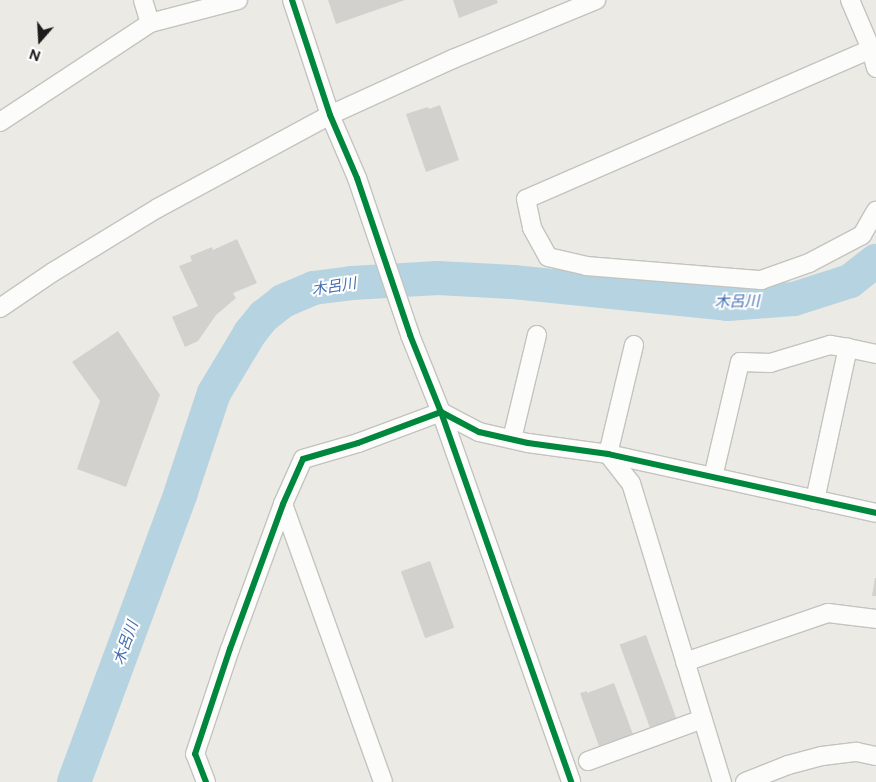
<!DOCTYPE html>
<html>
<head>
<meta charset="utf-8">
<style>
  body { margin:0 }
  #map { position:relative; width:876px; height:782px; overflow:hidden; background:#ebeae4; font-family:Figtree,"Noto Sans JP",sans-serif }
  div>[style] { position:absolute }
  [style*='--x'] { left:calc(var(--x)*1px); top:calc(var(--y)*1px); width:calc(var(--w)*1px); rotate:calc(var(--a)*1deg) }
  .river>* { height:34px; margin:-17px; padding:0 17px; transform-origin:17px; border-radius:17px; background:#b5d3e1 }
  .building>* { inset:0; background:#d3d1cd; transform-origin:0 0 }
  .roads { filter:drop-shadow(1px 0 #c3c3c0) drop-shadow(-1px 0 #c3c3c0) drop-shadow(0 1px #c3c3c0) drop-shadow(0 -1px #c3c3c0) }
  .minor>* { height:18px; margin:-9px; padding:0 9px; transform-origin:9px; border-radius:9px; background:#fcfcfb }
  .cycleway>* { height:6px; margin:-3px; padding:0 3px; transform-origin:3px; border-radius:3px; background:#00873e }
  span { translate:-50% -50%; white-space:nowrap; text-align:center; line-height:1.15; -webkit-text-stroke:4px #fff; paint-order:stroke }
  .water-label { font-size:15px; color:#436eb2; font-style:italic }
  .north { position:absolute; left:15px; top:15px; width:50px; height:50px; -webkit-text-stroke:4px #fff; paint-order:stroke; rotate:199deg; font-size:14px; font-weight:700; line-height:20px; text-align:center; color:#1c1c1c }
  .north::after { content:''; display:block; margin:auto; width:18px; height:22px; background:#1c1c1c; clip-path:polygon(50% 0,100% 100%,50% 72%,0 100%) }
</style>
</head>
<body>
<div id="map">
  <div class="river">
    <i style="--x:74;--y:782;--w:309;--a:-69.7"></i>
    <i style="--x:181;--y:492;--w:104;--a:-71.6"></i>
    <i style="--x:214;--y:393;--w:70;--a:-59"></i>
    <i style="--x:250;--y:333;--w:22;--a:-51"></i>
    <i style="--x:264;--y:316;--w:24;--a:-38"></i>
    <i style="--x:283;--y:301;--w:33;--a:-23"></i>
    <i style="--x:313;--y:288;--w:39;--a:-7"></i>
    <i style="--x:352;--y:283;--w:86;--a:-3.3"></i>
    <i style="--x:438;--y:278;--w:75;--a:3.1"></i>
    <i style="--x:513;--y:282;--w:216;--a:5.8"></i>
    <i style="--x:728;--y:304;--w:66;--a:-4.3"></i>
    <i style="--x:794;--y:299;--w:59;--a:-17.8"></i>
    <i style="--x:850;--y:281;--w:33;--a:-38"></i>
  </div>
  <div class="building">
    <i style="clip-path:polygon(328px 0,405px 0,336px 24px)"></i>
    <i style="clip-path:polygon(453px 0,497px 0,498px 3px,459px 18px)"></i>
    <i style="clip-path:polygon(440px 105px,459px 160px,426px 172px,406px 114px,428px 107px,429px 109px)"></i>
    <i style="clip-path:polygon(237px 239px,257px 283px,233px 293px,236px 298px,216px 315px,198px 341px,185px 347px,172px 317px,198px 306px,179px 266px,192px 261px,190px 256px,212px 247px,213px 250px)"></i>
    <i style="clip-path:polygon(118px 331px,160px 395px,126px 487px,77px 469px,100px 401px,72px 362px)"></i>
    <i style="left:430px;top:561px;width:71px;height:31px;rotate:70deg"></i>
    <i style="clip-path:polygon(875px 578px,876px 578px,876px 596px,872px 596px)"></i>
    <i style="left:646px;top:635px;width:89px;height:28px;rotate:70deg"></i>
    <i style="clip-path:polygon(614px 683px,634px 737px,600px 749px,580px 693px,587px 691px,587px 693px)"></i>
  </div>
  <div class="roads">
    <div class="minor">
      <i style="--x:292;--y:0;--w:121;--a:71.7"></i>
      <i style="--x:330;--y:115;--w:69;--a:66.8"></i>
      <i style="--x:357;--y:178;--w:166;--a:71.3"></i>
      <i style="--x:410;--y:335;--w:83;--a:68.1"></i>
      <i style="--x:441;--y:412;--w:392;--a:70.6"></i>
      <i style="--x:850;--y:0;--w:53;--a:66.8"></i>
      <i style="--x:150;--y:23;--w:91;--a:-14.6"></i>
      <i style="--x:876;--y:68;--w:20;--a:-105"></i>
      <i style="--x:871;--y:49;--w:376;--a:156.5"></i>
      <i style="--x:526;--y:199;--w:30;--a:78"></i>
      <i style="--x:532;--y:228;--w:33;--a:61"></i>
      <i style="--x:548;--y:257;--w:39;--a:13"></i>
      <i style="--x:586;--y:266;--w:176;--a:4.6"></i>
      <i style="--x:761;--y:280;--w:51;--a:-19.5"></i>
      <i style="--x:809;--y:263;--w:60;--a:-27.8"></i>
      <i style="--x:862;--y:235;--w:28;--a:-60"></i>
      <i style="--x:0;--y:122;--w:180;--a:-33.4"></i>
      <i style="--x:150;--y:23;--w:24;--a:-107"></i>
      <i style="--x:0;--y:308;--w:64;--a:-34.2"></i>
      <i style="--x:53;--y:272;--w:123;--a:-31.4"></i>
      <i style="--x:158;--y:208;--w:196;--a:-28.4"></i>
      <i style="--x:330;--y:115;--w:135;--a:-24.5"></i>
      <i style="--x:453;--y:59;--w:155;--a:-22.4"></i>
      <i style="--x:512;--y:439;--w:107;--a:-76.5"></i>
      <i style="--x:608;--y:454;--w:37;--a:52"></i>
      <i style="--x:631;--y:483;--w:313;--a:73.1"></i>
      <i style="--x:608;--y:454;--w:112;--a:-76.6"></i>
      <i style="--x:713;--y:477;--w:118;--a:-76.8"></i>
      <i style="--x:740;--y:362;--w:30;--a:2"></i>
      <i style="--x:770;--y:363;--w:63;--a:-16.7"></i>
      <i style="--x:830;--y:345;--w:18;--a:9"></i>
      <i style="--x:815;--y:500;--w:156;--a:-77.8"></i>
      <i style="--x:848;--y:348;--w:29;--a:12"></i>
      <i style="--x:283;--y:504;--w:295;--a:70.2"></i>
      <i style="--x:685;--y:662;--w:151;--a:-18.9"></i>
      <i style="--x:828;--y:613;--w:48;--a:7.1"></i>
      <i style="--x:588;--y:761;--w:122;--a:-20.1"></i>
      <i style="--x:206;--y:782;--w:30;--a:-111"></i>
      <i style="--x:195;--y:754;--w:111;--a:-71.6"></i>
      <i style="--x:230;--y:649;--w:154;--a:-69.9"></i>
      <i style="--x:283;--y:504;--w:49;--a:-66"></i>
      <i style="--x:303;--y:459;--w:57;--a:-16.2"></i>
      <i style="--x:358;--y:443;--w:89;--a:-20.5"></i>
      <i style="--x:441;--y:412;--w:43;--a:27.8"></i>
      <i style="--x:479;--y:432;--w:50;--a:12.7"></i>
      <i style="--x:528;--y:443;--w:81;--a:7.8"></i>
      <i style="--x:608;--y:454;--w:274;--a:12.4"></i>
      <i style="--x:745;--y:782;--w:46;--a:-21.6"></i>
      <i style="--x:788;--y:765;--w:35;--a:-15"></i>
      <i style="--x:822;--y:756;--w:35;--a:-7"></i>
      <i style="--x:857;--y:752;--w:19;--a:12"></i>
    </div>
  </div>
  <div class="cycleway">
    <i style="--x:292;--y:0;--w:121;--a:71.7"></i>
    <i style="--x:330;--y:115;--w:69;--a:66.8"></i>
    <i style="--x:357;--y:178;--w:166;--a:71.3"></i>
    <i style="--x:410;--y:335;--w:83;--a:68.1"></i>
    <i style="--x:441;--y:412;--w:392;--a:70.6"></i>
    <i style="--x:206;--y:782;--w:30;--a:-111"></i>
    <i style="--x:195;--y:754;--w:111;--a:-71.6"></i>
    <i style="--x:230;--y:649;--w:154;--a:-69.9"></i>
    <i style="--x:283;--y:504;--w:49;--a:-66"></i>
    <i style="--x:303;--y:459;--w:57;--a:-16.2"></i>
    <i style="--x:358;--y:443;--w:89;--a:-20.5"></i>
    <i style="--x:441;--y:412;--w:43;--a:27.8"></i>
    <i style="--x:479;--y:432;--w:50;--a:12.7"></i>
    <i style="--x:528;--y:443;--w:81;--a:7.8"></i>
    <i style="--x:608;--y:454;--w:274;--a:12.4"></i>
  </div>
  <div class="water-label">
    <span style="left:334px;top:287px;rotate:-9deg">木呂川</span>
    <span style="left:737px;top:302px;rotate:-1deg">木呂川</span>
    <span style="left:126px;top:643px;rotate:-70deg">木呂川</span>
  </div>
  <div class="north">N</div>
</div>
</body>
</html>
